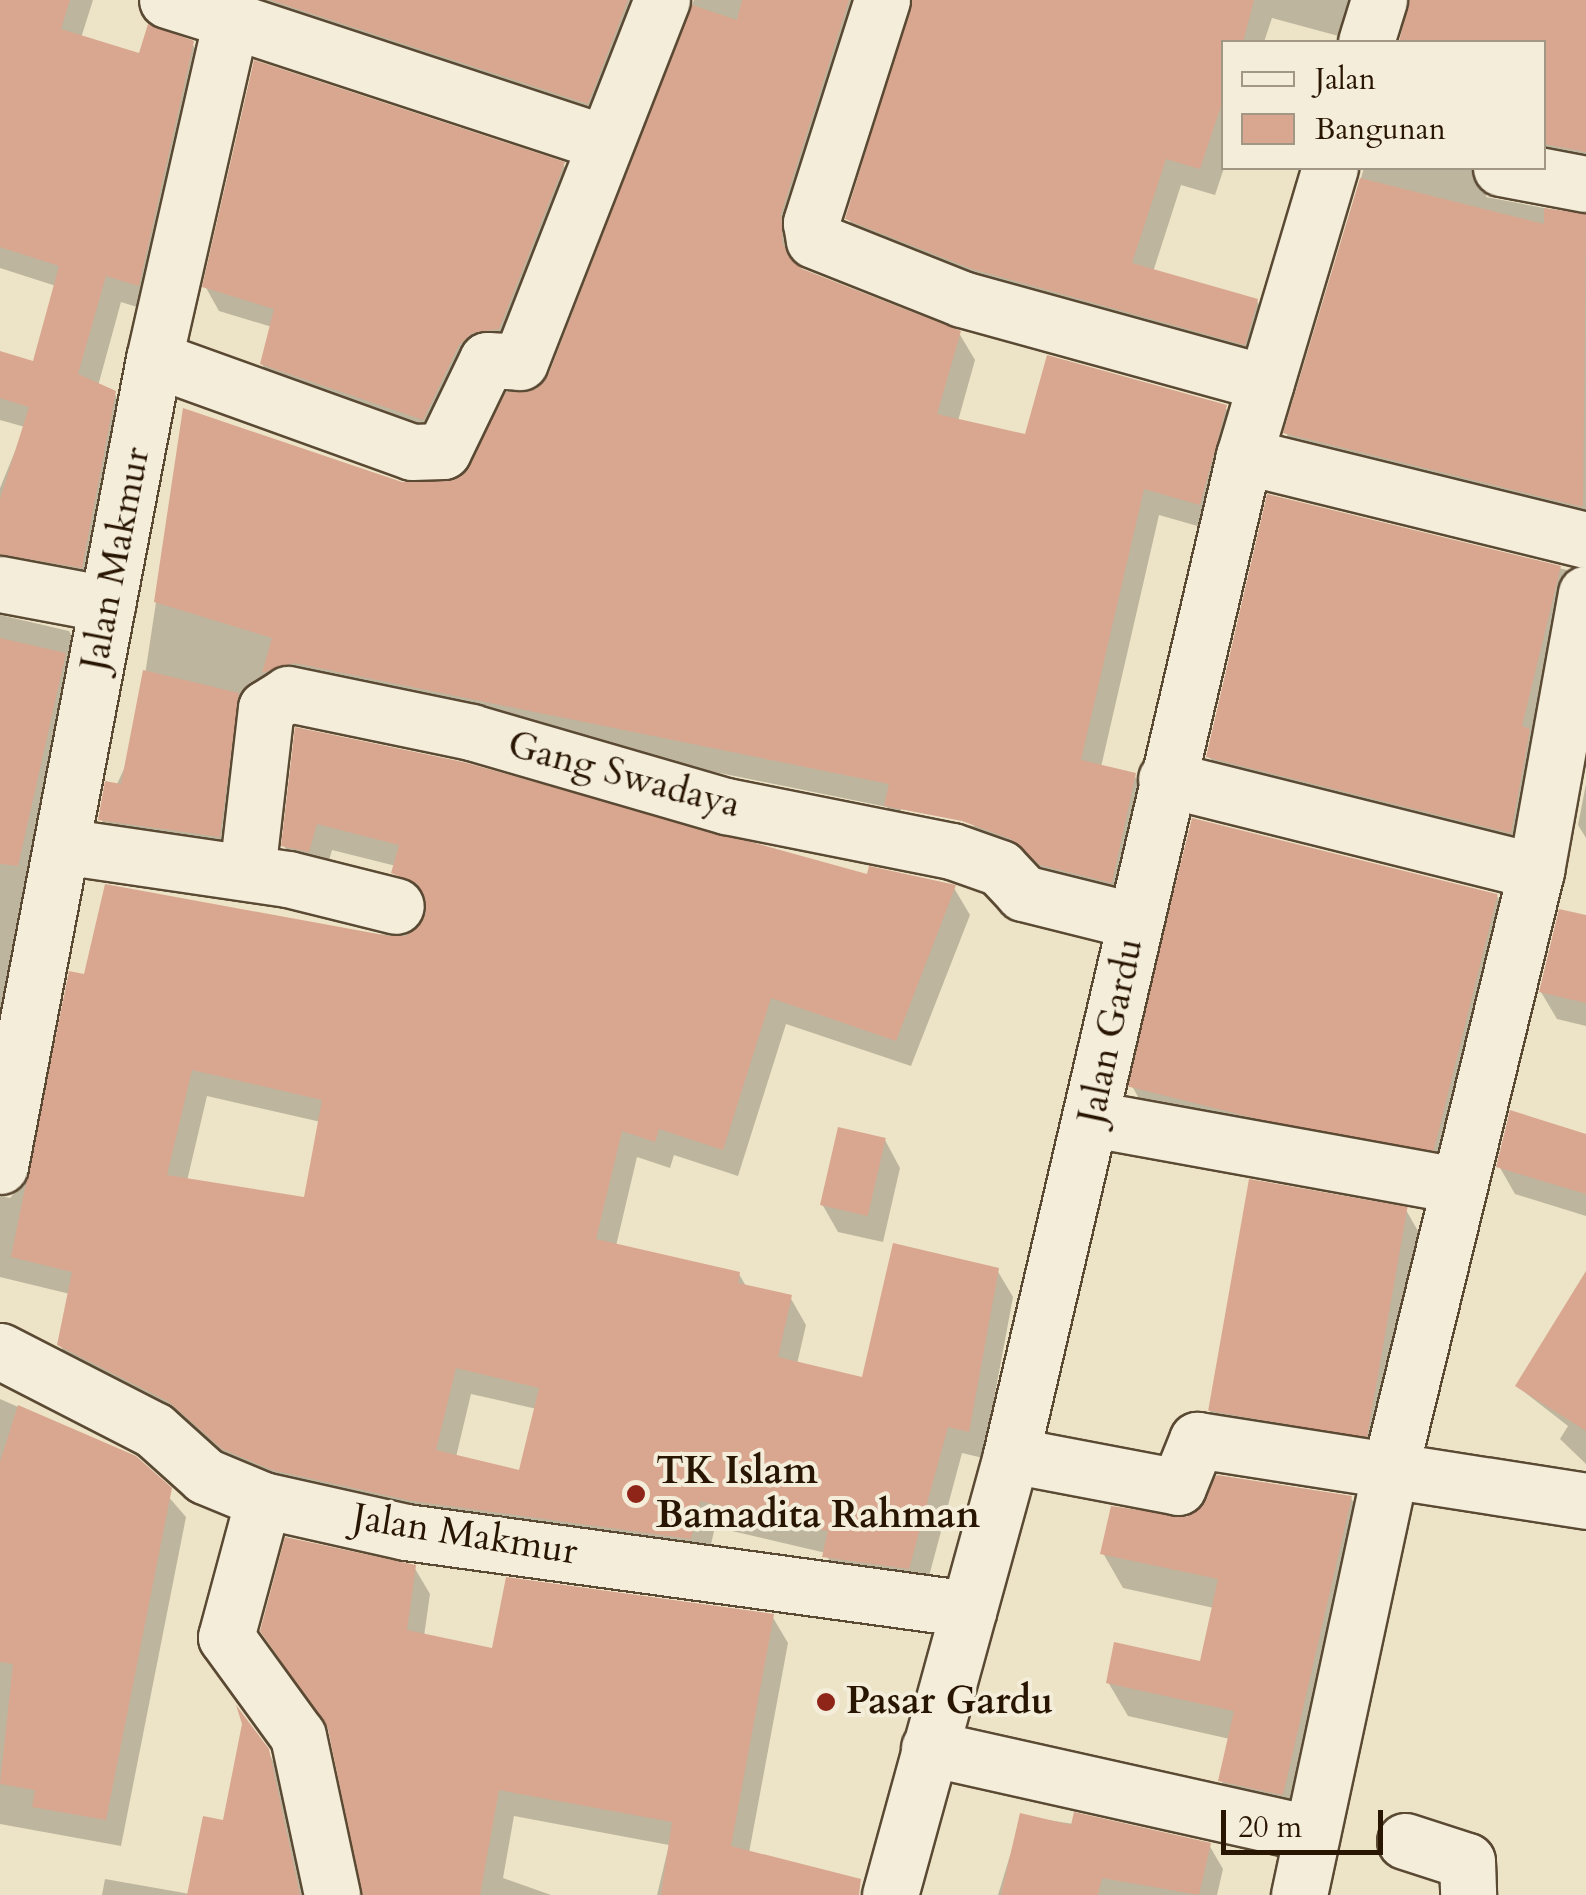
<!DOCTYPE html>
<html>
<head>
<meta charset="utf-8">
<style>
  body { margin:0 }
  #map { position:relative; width:1586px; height:1895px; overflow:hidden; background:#ede3c6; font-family:Cardo,serif }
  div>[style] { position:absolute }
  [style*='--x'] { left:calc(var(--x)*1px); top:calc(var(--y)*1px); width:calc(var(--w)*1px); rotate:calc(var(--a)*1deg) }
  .shadow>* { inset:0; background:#0003 }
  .building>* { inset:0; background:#d9a790; transform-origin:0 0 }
  .roads { filter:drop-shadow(2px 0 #5a4933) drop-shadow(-2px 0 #5a4933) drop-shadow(0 2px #5a4933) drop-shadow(0 -2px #5a4933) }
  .minor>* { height:55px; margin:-27.5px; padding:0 27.5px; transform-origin:27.5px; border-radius:27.5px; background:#f3edda }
  .dots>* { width:28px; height:28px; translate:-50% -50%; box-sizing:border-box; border:5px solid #f3edda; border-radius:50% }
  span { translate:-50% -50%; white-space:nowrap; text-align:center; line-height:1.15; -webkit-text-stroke:8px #f3edda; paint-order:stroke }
  .street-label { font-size:38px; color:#291602 }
  .poi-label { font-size:38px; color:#291602; font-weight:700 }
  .left { translate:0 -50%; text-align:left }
  .legend { position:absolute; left:1221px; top:40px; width:325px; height:130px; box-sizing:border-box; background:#f3edda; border:2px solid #a29784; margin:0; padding:12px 18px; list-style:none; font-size:30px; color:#291602 }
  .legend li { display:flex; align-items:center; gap:20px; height:50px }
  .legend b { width:50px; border:2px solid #a29784 }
  .scale { position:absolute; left:1221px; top:1810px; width:162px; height:45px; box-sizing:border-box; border:5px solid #291602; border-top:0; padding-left:12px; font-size:30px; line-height:35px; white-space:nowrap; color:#291602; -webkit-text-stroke:8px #f3edda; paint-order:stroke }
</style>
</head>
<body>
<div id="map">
  <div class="shadow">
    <i style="clip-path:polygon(0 0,93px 0,81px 38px,140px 56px,192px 43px,208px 71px,153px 312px,121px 302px,98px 386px,114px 393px,130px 420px,97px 594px,0 588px,0 488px,25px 427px,0 420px,0 353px,34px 364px,56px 286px,0 268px)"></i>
    <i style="clip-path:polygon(187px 0,677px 0,603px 130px)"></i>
    <i style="clip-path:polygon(evenodd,694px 0,891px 0,795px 242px,797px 267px,959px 333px,975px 360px,958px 421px,1027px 437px,1225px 407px,1241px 434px,1215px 531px,1159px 515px,1101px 767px,1134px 775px,1150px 802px,1127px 909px,902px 832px,887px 807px,311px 690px,254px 720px,234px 864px,116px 846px,101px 819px,134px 747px,185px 412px,402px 484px,462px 479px,551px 375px,694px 0,901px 806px,975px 822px,974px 826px,901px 812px,901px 806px)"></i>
    <i style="clip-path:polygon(913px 0,1381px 0,1357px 41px,1272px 18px,1264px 42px,1224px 42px,1224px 168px,1215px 195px,1181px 185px,1153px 272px,1257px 301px,1272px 328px,1260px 371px,864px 246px,848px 218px)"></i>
    <i style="clip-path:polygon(1402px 0,1586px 0,1586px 179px,1544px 168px,1544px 42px,1401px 42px,1411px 9px)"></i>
    <i style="clip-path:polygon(563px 164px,577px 189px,513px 353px,437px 443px,276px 388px,262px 364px,272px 327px,219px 311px,205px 286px)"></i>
    <i style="clip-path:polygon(1364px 168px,1511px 168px,1493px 174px,1486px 197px,1586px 216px,1586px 534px,1302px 460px,1286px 433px)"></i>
    <i style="clip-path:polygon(1269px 497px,1567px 570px,1583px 597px,1526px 859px,1224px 784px,1209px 756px)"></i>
    <i style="clip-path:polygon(0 615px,69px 631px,85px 658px,0 1103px)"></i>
    <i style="clip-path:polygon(evenodd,297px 730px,869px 878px,954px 888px,970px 915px,911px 1066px,786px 1024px,738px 1176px,674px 1155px,670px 1168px,637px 1157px,616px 1246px,739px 1274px,747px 1288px,790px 1297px,806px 1325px,797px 1364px,864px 1380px,997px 1270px,1013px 1297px,983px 1458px,962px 1453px,924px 1595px,840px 1584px,826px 1553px,715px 1527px,706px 1566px,290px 1497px,76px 1372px,60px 1345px,70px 1294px,0 1277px,0 1196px,10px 1198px,33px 1174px,86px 977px,421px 929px,425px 910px,396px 866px,332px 850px,324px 878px,300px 873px,284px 846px,297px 730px,207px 1096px,321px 1122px,306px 1200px,187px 1181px,207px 1096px,297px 730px,471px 1394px,537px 1409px,521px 1473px,456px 1457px,471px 1394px)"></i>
    <i style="clip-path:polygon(1586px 784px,1586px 838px,1578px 825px)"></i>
    <i style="clip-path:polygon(1497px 896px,1512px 923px,1451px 1176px,1147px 1113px,1132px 1086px)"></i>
    <i style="clip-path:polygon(1586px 918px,1586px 1026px,1557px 1019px,1541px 992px)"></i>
    <i style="clip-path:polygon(1586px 1137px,1586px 1216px,1515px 1194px,1499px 1166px)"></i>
    <i style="clip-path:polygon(885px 1140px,900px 1168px,883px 1242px,838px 1232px,822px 1204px)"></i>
    <i style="clip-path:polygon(1406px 1210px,1435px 1261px,1393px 1485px,1238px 1460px,1209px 1409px)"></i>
    <i style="clip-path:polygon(1586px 1276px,1586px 1464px,1560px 1439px,1568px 1426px,1518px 1387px)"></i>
    <i style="clip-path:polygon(0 1399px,135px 1458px,186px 1517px,121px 1846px,0 1824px)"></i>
    <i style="clip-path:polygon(1351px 1498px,1370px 1532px,1302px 1828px,1240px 1814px,1221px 1780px,1230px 1739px,1128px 1716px,1108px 1682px,1202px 1664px,1214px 1608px,1123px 1588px,1103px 1553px,1188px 1520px)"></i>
    <i style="clip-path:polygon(414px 1567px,430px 1594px,424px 1636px,494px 1651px,772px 1616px,788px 1643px,749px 1853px,836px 1895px,657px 1895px,669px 1845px,514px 1816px,503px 1878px,551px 1895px,363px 1895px,332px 1735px,263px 1630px)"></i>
    <i style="clip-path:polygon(267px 1750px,283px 1779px,311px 1895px,102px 1895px,105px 1879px,190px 1894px)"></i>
    <i style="clip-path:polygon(1022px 1816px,1209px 1845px,1223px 1869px,1217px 1895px,998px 1895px)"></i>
  </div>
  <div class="building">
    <i style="clip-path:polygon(0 0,70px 0,61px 29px,139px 53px,148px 24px,194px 41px,139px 286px,106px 276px,78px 374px,116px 391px,82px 568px,0 554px,0 499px,29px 407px,0 398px,0 351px,33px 361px,59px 266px,0 247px)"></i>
    <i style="clip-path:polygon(270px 0,628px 0,588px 104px)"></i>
    <i style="clip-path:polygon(742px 0,849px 0,781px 214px,783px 245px,802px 269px,961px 331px,937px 414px,1025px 434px,1047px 355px,1227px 405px,1200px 505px,1144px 489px,1081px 760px,1136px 773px,1112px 883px,1040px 865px,1011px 839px,962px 821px,884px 806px,889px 784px,294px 663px,262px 673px,272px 638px,154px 602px,183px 408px,402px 482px,461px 477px,506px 392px,536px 389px,549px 373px,692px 5px,737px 20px)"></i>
    <i style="clip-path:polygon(912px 0,1254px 0,1243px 42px,1224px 42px,1224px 97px,1200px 169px,1166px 159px,1132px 263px,1258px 299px,1245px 345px,972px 269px,845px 219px)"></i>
    <i style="clip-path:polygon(1409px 0,1586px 0,1586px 152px,1544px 144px,1544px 42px,1399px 42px)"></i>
    <i style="clip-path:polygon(254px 60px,565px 162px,499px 329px,472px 333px,459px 345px,423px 420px,260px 364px,274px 309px,202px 287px)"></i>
    <i style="clip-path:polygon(1360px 178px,1544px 224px,1544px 208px,1586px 214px,1583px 507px,1283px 433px)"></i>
    <i style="clip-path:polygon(1267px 494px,1561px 566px,1522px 726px,1530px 729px,1511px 833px,1206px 757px)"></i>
    <i style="clip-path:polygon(0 638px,66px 653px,18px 866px,0 864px)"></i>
    <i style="clip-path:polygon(143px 670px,239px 693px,220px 837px,98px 820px,105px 781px,121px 784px)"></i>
    <i style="clip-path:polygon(evenodd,295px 727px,463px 762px,867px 874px,869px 866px,956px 885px,896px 1041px,771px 998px,723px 1150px,659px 1129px,655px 1142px,622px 1131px,596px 1239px,740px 1272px,738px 1283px,792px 1295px,778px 1357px,862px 1377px,893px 1243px,999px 1268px,969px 1432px,948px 1427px,909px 1569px,822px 1557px,828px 1531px,700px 1501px,691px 1539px,412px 1501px,272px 1470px,222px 1449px,169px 1402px,57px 1345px,72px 1272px,11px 1257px,69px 971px,84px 974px,105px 884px,389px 936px,406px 936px,426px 914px,418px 884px,391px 873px,399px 845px,317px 824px,309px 852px,281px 846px,295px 727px,192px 1070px,322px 1100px,304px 1197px,167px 1175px,192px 1070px,295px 727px,456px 1368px,539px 1388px,519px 1470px,436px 1450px,456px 1368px)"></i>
    <i style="left:1192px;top:818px;width:315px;height:276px;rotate:14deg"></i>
    <i style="clip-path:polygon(1559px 909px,1586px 915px,1586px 1003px,1539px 992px)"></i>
    <i style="clip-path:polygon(1510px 1110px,1586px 1134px,1586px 1194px,1496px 1167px)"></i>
    <i style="left:838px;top:1127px;width:49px;height:80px;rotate:13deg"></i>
    <i style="left:1249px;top:1179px;width:161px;height:235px;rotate:10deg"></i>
    <i style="clip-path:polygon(1586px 1271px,1586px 1431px,1515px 1386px)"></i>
    <i style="clip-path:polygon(18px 1405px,136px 1456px,172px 1488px,106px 1820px,32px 1807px,35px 1790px,0 1784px,13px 1664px,0 1662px,0 1462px)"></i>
    <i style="clip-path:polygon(1217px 1475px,1352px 1496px,1283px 1795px,1218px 1781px,1234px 1711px,1106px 1683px,1114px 1642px,1200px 1661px,1218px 1579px,1100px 1554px,1111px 1506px,1187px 1517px)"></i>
    <i style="clip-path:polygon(285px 1537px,416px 1565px,407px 1630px,492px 1648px,506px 1577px,774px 1614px,731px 1846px,861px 1879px,859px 1895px,661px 1895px,672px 1822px,499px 1790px,480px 1895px,362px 1895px,328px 1729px,260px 1631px)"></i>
    <i style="clip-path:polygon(236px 1705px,269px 1749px,300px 1895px,187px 1895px,203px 1816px,223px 1820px,242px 1724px)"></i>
    <i style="clip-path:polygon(1074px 1812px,1211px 1843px,1199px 1895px,1102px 1878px,1098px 1895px,1001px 1895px,1020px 1813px,1071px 1825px)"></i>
  </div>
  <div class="roads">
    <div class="minor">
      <i style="--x:882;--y:0;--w:234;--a:107.7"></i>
      <i style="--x:811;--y:223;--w:17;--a:80"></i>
      <i style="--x:814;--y:240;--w:159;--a:21.7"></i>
      <i style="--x:962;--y:299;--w:315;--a:15.4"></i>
      <i style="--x:231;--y:20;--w:391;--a:18.2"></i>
      <i style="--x:1366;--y:42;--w:44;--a:-72.8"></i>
      <i style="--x:1501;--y:168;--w:86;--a:10.7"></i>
      <i style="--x:154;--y:359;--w:274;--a:19.8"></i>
      <i style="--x:412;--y:452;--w:31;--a:-2"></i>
      <i style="--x:443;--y:451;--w:101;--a:-64.2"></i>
      <i style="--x:487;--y:360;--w:33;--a:3"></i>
      <i style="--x:520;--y:362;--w:389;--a:-68.6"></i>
      <i style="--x:1244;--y:456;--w:352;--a:13.8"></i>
      <i style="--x:0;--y:584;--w:109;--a:10.6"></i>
      <i style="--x:1166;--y:779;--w:381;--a:14"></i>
      <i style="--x:62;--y:846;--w:228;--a:8.3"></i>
      <i style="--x:288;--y:879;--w:111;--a:14"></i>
      <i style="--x:247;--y:872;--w:165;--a:-83.4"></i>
      <i style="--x:266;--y:708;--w:26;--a:-32"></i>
      <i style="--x:288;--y:694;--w:187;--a:11.7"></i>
      <i style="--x:471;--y:732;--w:266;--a:16.2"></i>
      <i style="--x:726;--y:806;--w:230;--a:11.3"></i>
      <i style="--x:952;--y:851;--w:51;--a:19.5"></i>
      <i style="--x:1000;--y:868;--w:34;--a:47"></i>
      <i style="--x:1023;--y:893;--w:115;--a:14"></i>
      <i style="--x:1093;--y:1119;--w:369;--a:10.3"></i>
      <i style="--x:0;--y:1166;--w:822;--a:-79.2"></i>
      <i style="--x:154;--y:359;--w:348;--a:-77.2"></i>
      <i style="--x:231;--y:20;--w:67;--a:-162.6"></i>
      <i style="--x:0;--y:1351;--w:173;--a:27.2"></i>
      <i style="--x:154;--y:1430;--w:69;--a:42"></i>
      <i style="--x:205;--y:1476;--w:63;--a:22.5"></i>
      <i style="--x:263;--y:1500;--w:147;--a:12.6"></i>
      <i style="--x:406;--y:1532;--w:568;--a:7.79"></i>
      <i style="--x:1011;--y:1455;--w:170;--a:10.8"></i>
      <i style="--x:1178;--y:1487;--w:51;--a:-68"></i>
      <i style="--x:1197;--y:1440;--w:394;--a:8.9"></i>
      <i style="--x:263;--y:1500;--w:142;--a:105.1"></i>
      <i style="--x:226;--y:1637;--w:122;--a:54"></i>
      <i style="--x:298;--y:1736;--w:163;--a:77.9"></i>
      <i style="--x:929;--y:1748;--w:389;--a:12.6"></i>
      <i style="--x:1405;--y:1841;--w:65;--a:17.9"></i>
      <i style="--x:1467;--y:1861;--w:34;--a:88"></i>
      <i style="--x:890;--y:1895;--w:456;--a:-74.6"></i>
      <i style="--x:1011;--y:1455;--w:1026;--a:-76.87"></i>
      <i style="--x:1244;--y:456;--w:301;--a:-73.4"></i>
      <i style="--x:1299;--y:1895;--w:431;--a:-77.9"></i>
      <i style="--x:1389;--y:1474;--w:621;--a:-76.3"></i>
      <i style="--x:1536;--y:871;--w:282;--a:-79.8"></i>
    </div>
  </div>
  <div class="dots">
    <i style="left:636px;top:1494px;background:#8f2418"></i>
    <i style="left:826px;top:1702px;background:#8f2418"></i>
  </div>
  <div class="street-label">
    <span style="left:116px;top:559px;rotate:-79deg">Jalan Makmur</span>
    <span style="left:624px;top:775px;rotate:15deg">Gang Swadaya</span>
    <span style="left:1111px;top:1031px;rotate:-78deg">Jalan Gardu</span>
    <span style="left:465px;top:1535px;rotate:9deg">Jalan Makmur</span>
  </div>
  <div class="poi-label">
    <span class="left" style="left:656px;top:1494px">TK Islam<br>Bamadita Rahman</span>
    <span class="left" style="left:846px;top:1702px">Pasar Gardu</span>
  </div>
  <ul class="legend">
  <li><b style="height:12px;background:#f3edda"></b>Jalan</li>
  <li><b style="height:28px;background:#d9a790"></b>Bangunan</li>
  </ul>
  <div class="scale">20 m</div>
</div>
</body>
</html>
